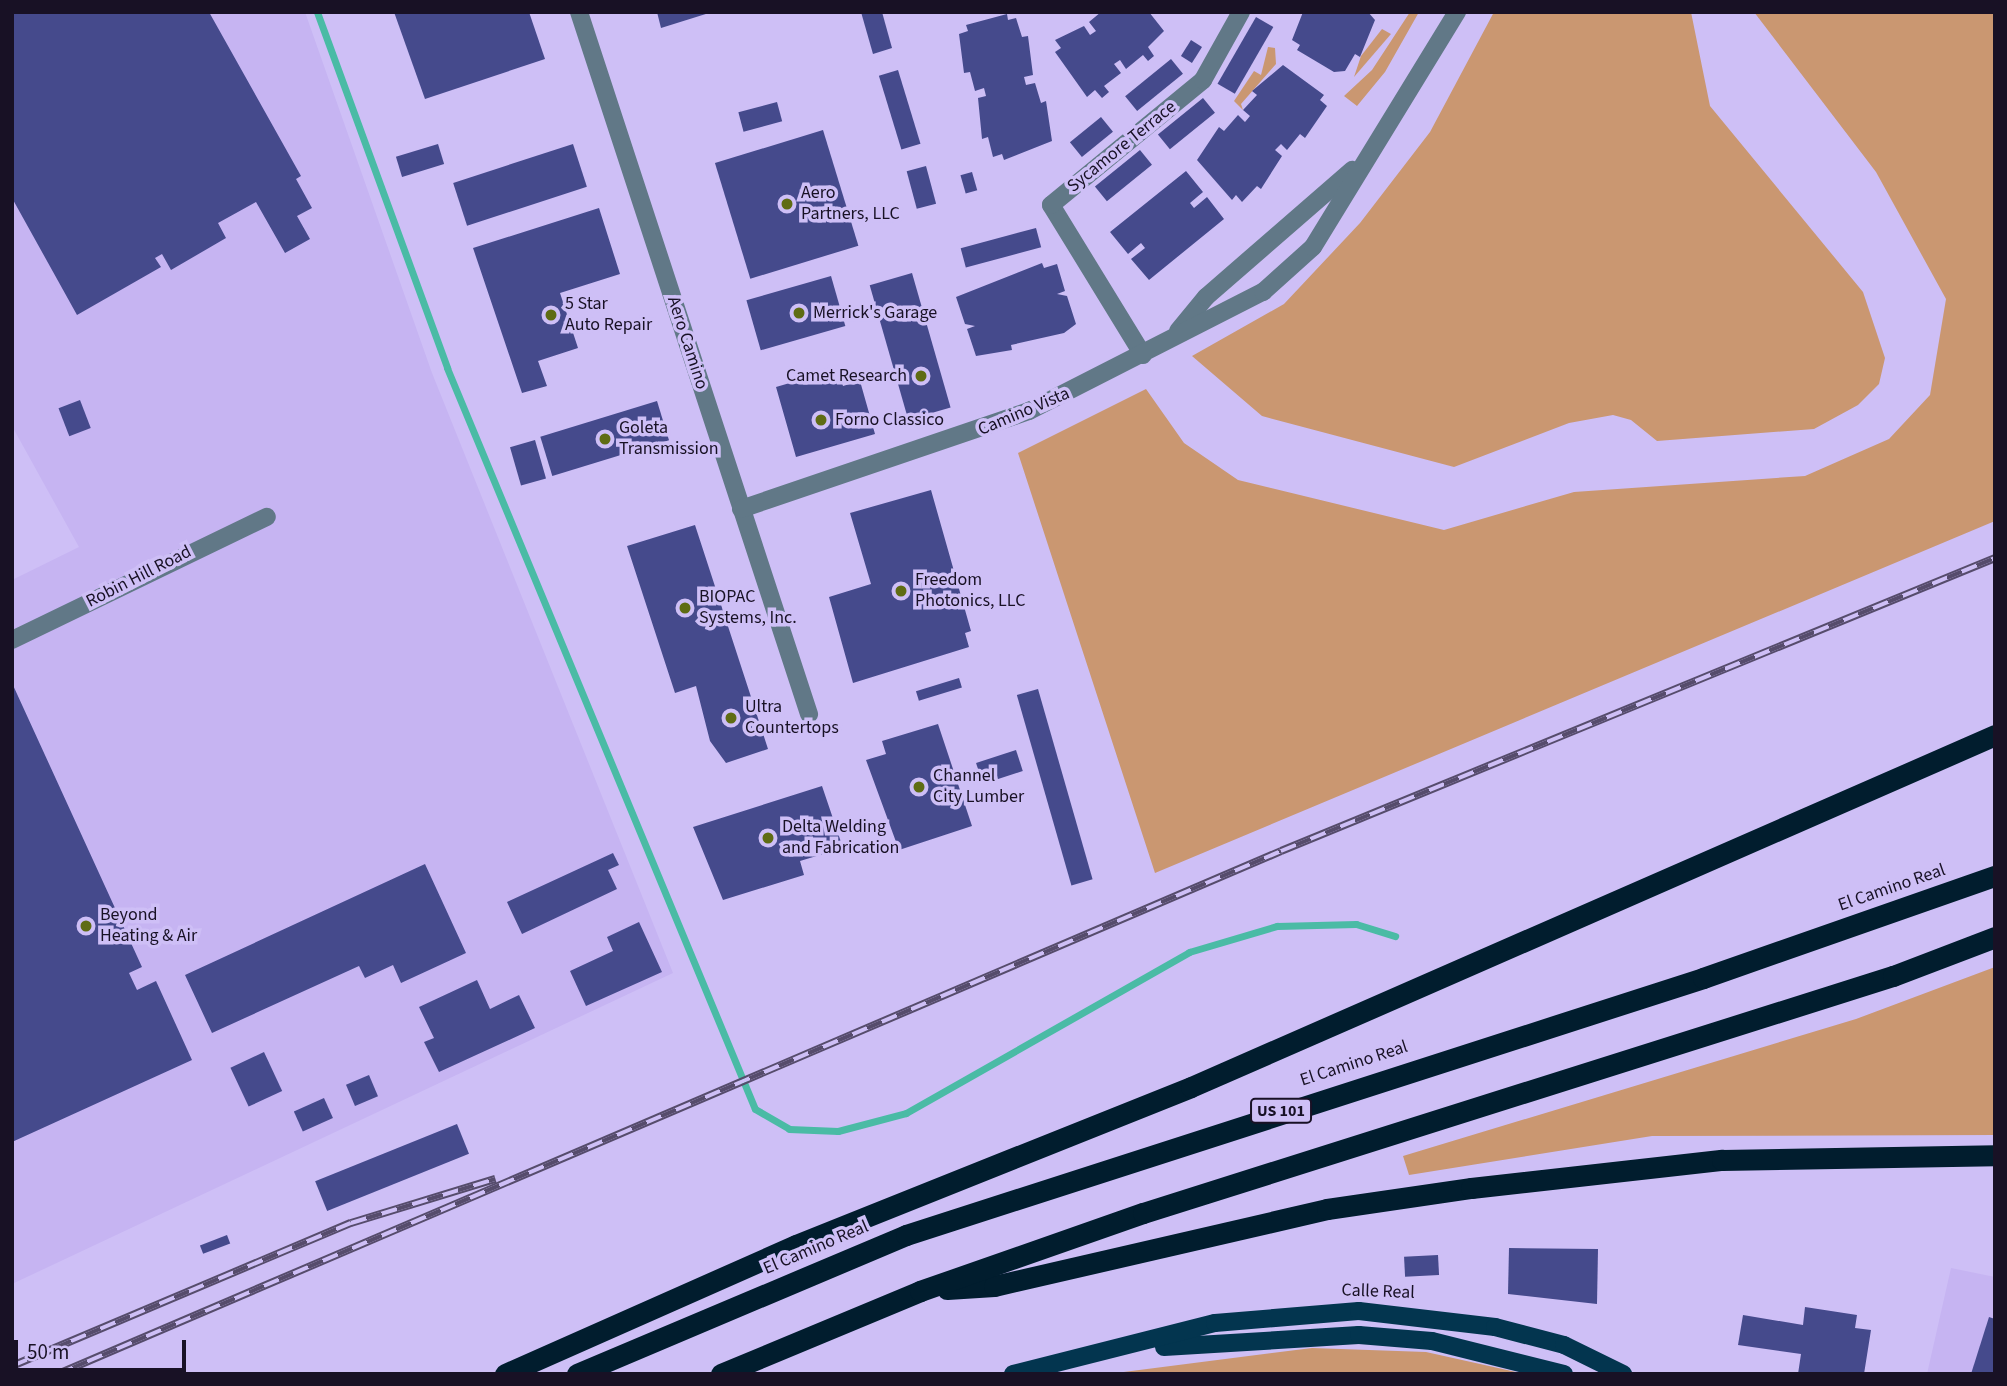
<!DOCTYPE html>
<html>
<head>
<meta charset="utf-8">
<style>
  body { margin:0 }
  #map { position:relative; width:2007px; height:1386px; overflow:hidden; background:#cebff6; font-family:"Source Sans 3",sans-serif }
  div>[style] { position:absolute }
  [style*='--x'] { left:calc(var(--x)*1px); top:calc(var(--y)*1px); width:calc(var(--w)*1px); rotate:calc(var(--a)*1deg) }
  .built>* { inset:0; background:#c6b4f2 }
  .green>* { inset:0; background:#ca9771 }
  .stream>* { height:7px; margin:-3.5px; padding:0 3.5px; transform-origin:3.5px; border-radius:3.5px; background:#4abba5 }
  .building>* { inset:0; background:#454a8c; transform-origin:0 0 }
  .minor>* { height:18px; margin:-9px; padding:0 9px; transform-origin:9px; border-radius:9px; background:#617887 }
  .major>* { height:18px; margin:-9px; padding:0 9px; transform-origin:9px; border-radius:9px; background:#03354f }
  .highway>* { height:21px; margin:-10.5px; padding:0 10.5px; transform-origin:10.5px; border-radius:10.5px; background:#011d2e }
  .rail>* { height:8px; margin-top:-4px; transform-origin:0; background:repeating-linear-gradient(90deg,#cebff6 0 16px,#564c6c 0 32px); box-sizing:border-box; border-block:2px solid #564c6c }
  .dots>* { width:19px; height:19px; translate:-50% -50%; box-sizing:border-box; border:4px solid #cebff6; border-radius:50% }
  span { translate:-50% -50%; white-space:nowrap; text-align:center; line-height:1.15; -webkit-text-stroke:7px #cebff6; paint-order:stroke }
  .shield-label span { padding:2px 5px; background:#cebff6; border:2px solid; border-radius:5px; -webkit-text-stroke-width:0 }
  .shield-label { font-size:16px; color:#181125; font-weight:700 }
  .street-label { font-size:18px; color:#181125 }
  .poi-label { font-size:18px; color:#181125 }
  .left { translate:0 -50%; text-align:left }
  .right { translate:-100% -50%; text-align:right }
  .frame { position:absolute; inset:0; border:14px solid #181125; pointer-events:none }
  .scale { position:absolute; left:14px; top:1340px; width:172px; height:32px; box-sizing:border-box; border:4px solid #181125; border-top:0; padding-left:9px; font-size:21px; line-height:24px; white-space:nowrap; color:#181125; -webkit-text-stroke:5px #cebff6; paint-order:stroke }
</style>
</head>
<body>
<div id="map">
  <div class="built">
    <i style="clip-path:polygon(12px 12px,305px 12px,432px 373px,673px 973px,12px 1284px,12px 580px,79px 547px,12px 426px)"></i>
    <i style="clip-path:polygon(1951px 1268px,1995px 1277px,1995px 1374px,1927px 1374px)"></i>
  </div>
  <div class="green">
    <i style="clip-path:polygon(1410px 12px,1419px 12px,1385px 72px,1357px 106px,1344px 96px,1372px 70px)"></i>
    <i style="clip-path:polygon(1494px 12px,1691px 12px,1710px 106px,1863px 292px,1885px 358px,1879px 384px,1858px 405px,1814px 429px,1657px 441px,1631px 420px,1613px 415px,1569px 423px,1454px 467px,1262px 416px,1192px 356px,1284px 304px,1360px 223px,1430px 132px)"></i>
    <i style="clip-path:polygon(1754px 12px,1995px 12px,1995px 521px,1155px 873px,1018px 453px,1146px 389px,1184px 443px,1238px 480px,1444px 530px,1574px 492px,1805px 476px,1889px 439px,1930px 395px,1946px 299px,1876px 172px)"></i>
    <i style="clip-path:polygon(1382px 29px,1391px 34px,1354px 77px,1361px 56px)"></i>
    <i style="clip-path:polygon(1268px 47px,1275px 48px,1276px 64px,1241px 104px,1243px 110px,1234px 101px,1254px 71px,1261px 75px)"></i>
    <i style="clip-path:polygon(1995px 967px,1995px 1135px,1652px 1136px,1409px 1175px,1403px 1156px,1856px 1019px)"></i>
    <i style="clip-path:polygon(1312px 1348px,1426px 1352px,1525px 1374px,1108px 1374px)"></i>
  </div>
  <div class="stream">
    <i style="--x:317;--y:12;--w:379;--a:69.9"></i>
    <i style="--x:447;--y:368;--w:802;--a:67.43"></i>
    <i style="--x:755;--y:1109;--w:39;--a:30"></i>
    <i style="--x:789;--y:1129;--w:49;--a:2.3"></i>
    <i style="--x:838;--y:1131;--w:70;--a:-14.8"></i>
    <i style="--x:906;--y:1113;--w:326;--a:-29.6"></i>
    <i style="--x:1189;--y:952;--w:92;--a:-16.5"></i>
    <i style="--x:1277;--y:926;--w:79;--a:-1.5"></i>
    <i style="--x:1356;--y:924;--w:41;--a:17.1"></i>
  </div>
  <div class="building">
    <i style="clip-path:polygon(12px 12px,209px 12px,301px 176px,296px 179px,312px 208px,297px 216px,310px 239px,285px 253px,256px 202px,218px 223px,226px 238px,171px 270px,162px 254px,155px 258px,161px 267px,77px 315px,12px 198px)"></i>
    <i style="clip-path:polygon(394px 12px,529px 12px,545px 59px,425px 99px)"></i>
    <i style="clip-path:polygon(657px 12px,709px 12px,709px 13px,661px 28px)"></i>
    <i style="clip-path:polygon(861px 12px,882px 12px,892px 48px,873px 54px)"></i>
    <i style="clip-path:polygon(1101px 12px,1149px 12px,1164px 31px,1148px 47px,1154px 56px,1148px 61px,1143px 55px,1126px 69px,1120px 60px,1114px 64px,1121px 73px,1104px 86px,1109px 92px,1102px 98px,1095px 90px,1087px 97px,1055px 52px,1061px 48px,1055px 40px,1084px 26px,1090px 35px,1096px 31px,1089px 22px)"></i>
    <i style="clip-path:polygon(1303px 12px,1368px 12px,1375px 20px,1360px 57px,1355px 54px,1345px 71px,1334px 72px,1297px 50px,1300px 45px,1292px 40px)"></i>
    <i style="clip-path:polygon(1007px 14px,1008px 20px,1016px 18px,1022px 37px,1028px 36px,1033px 75px,1024px 77px,1026px 85px,1035px 83px,1041px 103px,1046px 101px,1052px 141px,1004px 160px,1002px 154px,993px 157px,988px 137px,982px 139px,978px 98px,986px 96px,984px 88px,975px 91px,970px 72px,964px 73px,959px 34px,968px 31px,966px 25px)"></i>
    <i style="left:1256px;top:17px;width:20px;height:77px;rotate:30deg"></i>
    <i style="left:1191px;top:40px;width:13px;height:19px;rotate:32deg"></i>
    <i style="left:1171px;top:59px;width:19px;height:59px;rotate:51deg"></i>
    <i style="clip-path:polygon(1283px 65px,1324px 95px,1320px 100px,1327px 106px,1305px 138px,1300px 134px,1287px 150px,1281px 144px,1275px 150px,1282px 156px,1261px 189px,1257px 186px,1242px 202px,1236px 195px,1232px 200px,1197px 160px,1219px 127px,1224px 131px,1238px 115px,1245px 122px,1250px 116px,1243px 110px,1257px 95px,1252px 91px)"></i>
    <i style="left:898px;top:70px;width:77px;height:20px;rotate:73deg"></i>
    <i style="left:1203px;top:98px;width:19px;height:58px;rotate:51deg"></i>
    <i style="left:777px;top:102px;width:20px;height:40px;rotate:75deg"></i>
    <i style="left:1101px;top:117px;width:19px;height:40px;rotate:51deg"></i>
    <i style="left:823px;top:130px;width:121px;height:113px;rotate:73deg"></i>
    <i style="left:438px;top:144px;width:21px;height:44px;rotate:73deg"></i>
    <i style="left:573px;top:144px;width:45px;height:126px;rotate:72deg"></i>
    <i style="left:1140px;top:150px;width:19px;height:58px;rotate:51deg"></i>
    <i style="left:926px;top:166px;width:39px;height:20px;rotate:75deg"></i>
    <i style="clip-path:polygon(1186px 171px,1203px 192px,1190px 203px,1194px 208px,1207px 197px,1224px 219px,1149px 280px,1131px 259px,1145px 248px,1141px 243px,1128px 254px,1110px 232px)"></i>
    <i style="left:972px;top:172px;width:19px;height:12px;rotate:74deg"></i>
    <i style="clip-path:polygon(599px 208px,620px 274px,560px 293px,578px 348px,538px 361px,547px 386px,522px 393px,473px 248px)"></i>
    <i style="left:1036px;top:228px;width:20px;height:78px;rotate:75deg"></i>
    <i style="clip-path:polygon(1042px 263px,1044px 268px,1057px 264px,1065px 291px,1057px 294px,1067px 296px,1076px 324px,1064px 333px,1011px 345px,1012px 350px,976px 356px,967px 329px,975px 326px,965px 324px,956px 297px)"></i>
    <i style="left:912px;top:273px;width:140px;height:44px;rotate:74deg"></i>
    <i style="left:831px;top:276px;width:52px;height:88px;rotate:74deg"></i>
    <i style="clip-path:polygon(838px 369px,843px 386px,860px 381px,875px 434px,796px 457px,776px 387px)"></i>
    <i style="left:80px;top:400px;width:30px;height:23px;rotate:69deg"></i>
    <i style="left:657px;top:401px;width:41px;height:122px;rotate:73deg"></i>
    <i style="left:535px;top:440px;width:40px;height:26px;rotate:74deg"></i>
    <i style="clip-path:polygon(931px 490px,971px 631px,965px 633px,969px 647px,853px 683px,829px 597px,871px 584px,850px 513px)"></i>
    <i style="clip-path:polygon(695px 525px,768px 749px,726px 763px,710px 741px,696px 686px,675px 693px,627px 546px)"></i>
    <i style="left:959px;top:678px;width:10px;height:45px;rotate:73deg"></i>
    <i style="clip-path:polygon(12px 683px,142px 967px,129px 973px,137px 990px,156px 981px,192px 1060px,12px 1142px)"></i>
    <i style="left:1038px;top:689px;width:198px;height:22px;rotate:74deg"></i>
    <i style="clip-path:polygon(938px 724px,972px 826px,899px 850px,866px 760px,886px 754px,882px 741px)"></i>
    <i style="left:1016px;top:750px;width:22px;height:42px;rotate:72deg"></i>
    <i style="clip-path:polygon(822px 786px,843px 848px,800px 861px,804px 875px,723px 900px,693px 827px)"></i>
    <i style="clip-path:polygon(613px 853px,619px 865px,608px 870px,617px 889px,522px 934px,507px 902px)"></i>
    <i style="clip-path:polygon(425px 864px,466px 953px,401px 983px,393px 965px,365px 978px,359px 966px,212px 1033px,185px 975px)"></i>
    <i style="clip-path:polygon(639px 922px,662px 972px,586px 1006px,570px 971px,613px 951px,607px 937px)"></i>
    <i style="clip-path:polygon(477px 980px,490px 1009px,519px 995px,535px 1028px,439px 1072px,424px 1042px,434px 1038px,419px 1007px)"></i>
    <i style="left:264px;top:1052px;width:43px;height:37px;rotate:65deg"></i>
    <i style="left:369px;top:1075px;width:23px;height:25px;rotate:67deg"></i>
    <i style="left:324px;top:1098px;width:22px;height:33px;rotate:66deg"></i>
    <i style="left:457px;top:1124px;width:32px;height:153px;rotate:68deg"></i>
    <i style="left:227px;top:1235px;width:9px;height:29px;rotate:69deg"></i>
    <i style="clip-path:polygon(1509px 1248px,1598px 1249px,1597px 1304px,1508px 1294px)"></i>
    <i style="left:1438px;top:1255px;width:20px;height:34px;rotate:87deg"></i>
    <i style="clip-path:polygon(1805px 1307px,1857px 1315px,1855px 1328px,1871px 1330px,1864px 1374px,1798px 1374px,1801px 1354px,1738px 1345px,1743px 1315px,1803px 1325px)"></i>
    <i style="clip-path:polygon(1989px 1317px,1995px 1319px,1995px 1374px,1971px 1374px)"></i>
  </div>
  <div class="minor">
    <i style="--x:579;--y:12;--w:739;--a:71.86"></i>
    <i style="--x:1178;--y:331;--w:44;--a:-50.5"></i>
    <i style="--x:1206;--y:297;--w:194;--a:-41"></i>
    <i style="--x:1143;--y:355;--w:176;--a:-121.5"></i>
    <i style="--x:1051;--y:205;--w:197;--a:-39.4"></i>
    <i style="--x:1203;--y:80;--w:78;--a:-60.8"></i>
    <i style="--x:741;--y:509;--w:304;--a:-18.8"></i>
    <i style="--x:1029;--y:411;--w:263;--a:-27"></i>
    <i style="--x:1263;--y:292;--w:67;--a:-42"></i>
    <i style="--x:1313;--y:247;--w:276;--a:-58.5"></i>
    <i style="--x:12;--y:640;--w:283;--a:-25.8"></i>
  </div>
  <div class="major">
    <i style="--x:1164;--y:1347;--w:195;--a:-3.5"></i>
    <i style="--x:1359;--y:1335;--w:73;--a:4.7"></i>
    <i style="--x:1432;--y:1341;--w:136;--a:14"></i>
    <i style="--x:1013;--y:1374;--w:208;--a:-14.2"></i>
    <i style="--x:1215;--y:1323;--w:144;--a:-4.8"></i>
    <i style="--x:1359;--y:1311;--w:137;--a:6.7"></i>
    <i style="--x:1495;--y:1327;--w:71;--a:14.6"></i>
    <i style="--x:1564;--y:1345;--w:66;--a:26.2"></i>
  </div>
  <div class="highway">
    <i style="--x:947;--y:1289;--w:47;--a:-3.7"></i>
    <i style="--x:994;--y:1286;--w:342;--a:-13"></i>
    <i style="--x:1327;--y:1209;--w:146;--a:-8.3"></i>
    <i style="--x:1471;--y:1188;--w:253;--a:-6.4"></i>
    <i style="--x:1722;--y:1160;--w:273;--a:-1"></i>
    <i style="--x:505;--y:1374;--w:318;--a:-23.9"></i>
    <i style="--x:796;--y:1245;--w:425;--a:-21.8"></i>
    <i style="--x:1191;--y:1087;--w:878;--a:-23.64"></i>
    <i style="--x:577;--y:1374;--w:357;--a:-22.9"></i>
    <i style="--x:906;--y:1235;--w:837;--a:-17.87"></i>
    <i style="--x:1703;--y:978;--w:309;--a:-19.3"></i>
    <i style="--x:721;--y:1374;--w:216;--a:-22.6"></i>
    <i style="--x:920;--y:1291;--w:236;--a:-19.3"></i>
    <i style="--x:1143;--y:1213;--w:787;--a:-17.54"></i>
    <i style="--x:1893;--y:976;--w:109;--a:-20.9"></i>
  </div>
  <div class="rail">
    <i style="--x:12;--y:1366;--w:368;--a:-22.9"></i>
    <i style="--x:351;--y:1223;--w:151;--a:-17"></i>
    <i style="--x:58;--y:1374;--w:1330;--a:-23.15"></i>
    <i style="--x:1281;--y:851;--w:772;--a:-22.31"></i>
  </div>
  <div class="dots">
    <i style="left:787px;top:204px;background:#5f6c14"></i>
    <i style="left:799px;top:313px;background:#5f6c14"></i>
    <i style="left:551px;top:315px;background:#5f6c14"></i>
    <i style="left:921px;top:376px;background:#5f6c14"></i>
    <i style="left:821px;top:420px;background:#5f6c14"></i>
    <i style="left:605px;top:439px;background:#5f6c14"></i>
    <i style="left:901px;top:591px;background:#5f6c14"></i>
    <i style="left:685px;top:608px;background:#5f6c14"></i>
    <i style="left:731px;top:718px;background:#5f6c14"></i>
    <i style="left:919px;top:787px;background:#5f6c14"></i>
    <i style="left:768px;top:838px;background:#5f6c14"></i>
    <i style="left:86px;top:926px;background:#5f6c14"></i>
  </div>
  <div class="shield-label">
    <span style="left:1281px;top:1111px">US 101</span>
  </div>
  <div class="street-label">
    <span style="left:1122px;top:147px;rotate:-39deg">Sycamore Terrace</span>
    <span style="left:687px;top:343px;rotate:72deg">Aero Camino</span>
    <span style="left:1024px;top:412px;rotate:-23deg">Camino Vista</span>
    <span style="left:139px;top:577px;rotate:-27deg">Robin Hill Road</span>
    <span style="left:1892px;top:888px;rotate:-19deg">El Camino Real</span>
    <span style="left:1354px;top:1064px;rotate:-18deg">El Camino Real</span>
    <span style="left:816px;top:1248px;rotate:-23deg">El Camino Real</span>
    <span style="left:1378px;top:1292px;rotate:2deg">Calle Real</span>
  </div>
  <div class="poi-label">
    <span class="left" style="left:801px;top:204px">Aero<br>Partners, LLC</span>
    <span class="left" style="left:565px;top:315px">5 Star<br>Auto Repair</span>
    <span class="left" style="left:813px;top:313px">Merrick's Garage</span>
    <span class="right" style="left:907px;top:376px">Camet Research</span>
    <span class="left" style="left:835px;top:420px">Forno Classico</span>
    <span class="left" style="left:619px;top:439px">Goleta<br>Transmission</span>
    <span class="left" style="left:915px;top:591px">Freedom<br>Photonics, LLC</span>
    <span class="left" style="left:699px;top:608px">BIOPAC<br>Systems, Inc.</span>
    <span class="left" style="left:745px;top:718px">Ultra<br>Countertops</span>
    <span class="left" style="left:933px;top:787px">Channel<br>City Lumber</span>
    <span class="left" style="left:782px;top:838px">Delta Welding<br>and Fabrication</span>
    <span class="left" style="left:100px;top:926px">Beyond<br>Heating &amp; Air</span>
  </div>
  <div class="frame"></div>
  <div class="scale">50 m</div>
</div>
</body>
</html>
